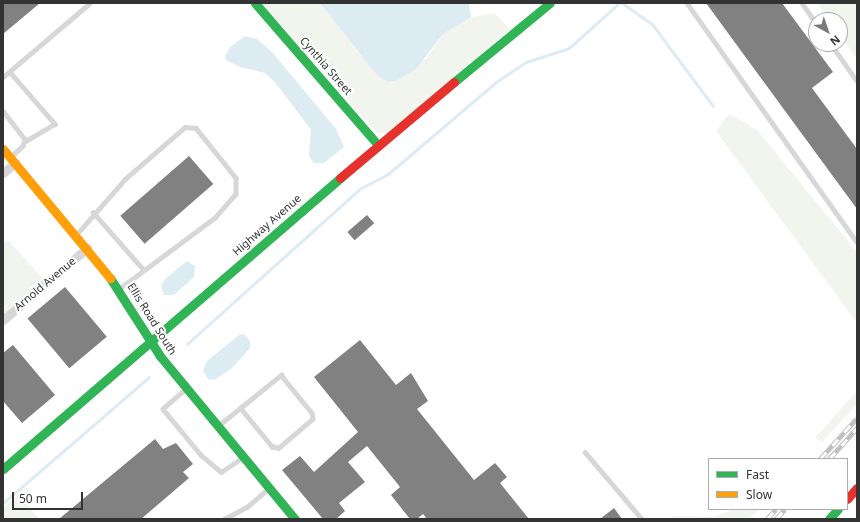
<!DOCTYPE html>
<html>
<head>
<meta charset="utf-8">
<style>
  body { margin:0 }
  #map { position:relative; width:860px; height:522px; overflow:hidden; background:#fff; font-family:"Noto Sans",sans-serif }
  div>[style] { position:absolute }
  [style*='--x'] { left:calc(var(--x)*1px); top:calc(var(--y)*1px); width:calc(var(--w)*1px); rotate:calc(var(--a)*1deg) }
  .green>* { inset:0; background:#f1f5ed }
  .water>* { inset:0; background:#ddebf3 }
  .stream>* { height:3px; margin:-1.5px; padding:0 1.5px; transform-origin:1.5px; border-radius:1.5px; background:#ddebf3 }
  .building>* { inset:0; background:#818181; transform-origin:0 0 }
  .lane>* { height:4.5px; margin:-2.25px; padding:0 2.25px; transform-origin:2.25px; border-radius:2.25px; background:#d7d7d7 }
  .street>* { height:9px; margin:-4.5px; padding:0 4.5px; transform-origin:4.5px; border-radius:4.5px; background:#d7d7d7 }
  .fast>* { height:9px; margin:-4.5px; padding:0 4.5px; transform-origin:4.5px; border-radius:4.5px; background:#30b455 }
  .slow>* { height:9px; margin:-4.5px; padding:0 4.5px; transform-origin:4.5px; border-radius:4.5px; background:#ff9f0a }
  .jam>* { height:9px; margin:-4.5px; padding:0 4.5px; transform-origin:4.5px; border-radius:4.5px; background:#e5322d }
  .rail>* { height:4.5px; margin-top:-2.25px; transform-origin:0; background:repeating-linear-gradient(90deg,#fff 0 9px,#bebebe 0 18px); box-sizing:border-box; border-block:1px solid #bebebe }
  span { translate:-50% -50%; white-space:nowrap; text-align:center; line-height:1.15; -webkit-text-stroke:4px #fff; paint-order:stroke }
  .street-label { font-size:11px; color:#333 }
  .frame { position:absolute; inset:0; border:4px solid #333; pointer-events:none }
  .legend { position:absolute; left:708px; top:458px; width:140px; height:52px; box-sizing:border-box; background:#fff; border:1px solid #adadad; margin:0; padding:5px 7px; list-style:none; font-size:12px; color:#333 }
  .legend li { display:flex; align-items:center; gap:8px; height:20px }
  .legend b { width:20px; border:1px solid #adadad }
  .north { position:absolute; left:808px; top:12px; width:40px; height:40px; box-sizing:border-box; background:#fff; border:1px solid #adadad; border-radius:50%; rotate:140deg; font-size:11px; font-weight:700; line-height:16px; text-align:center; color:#333 }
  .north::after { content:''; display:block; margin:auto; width:14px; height:18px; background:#7a7a7a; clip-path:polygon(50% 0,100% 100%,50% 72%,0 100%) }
  .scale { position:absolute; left:12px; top:492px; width:71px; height:18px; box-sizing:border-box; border:2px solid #333; border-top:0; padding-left:5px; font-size:12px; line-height:14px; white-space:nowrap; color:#333; -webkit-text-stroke:3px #fff; paint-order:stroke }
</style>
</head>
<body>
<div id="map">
  <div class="green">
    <i style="clip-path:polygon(262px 3px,320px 3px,377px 75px,386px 81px,427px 58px,443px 34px,471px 17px,494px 13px,510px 29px,387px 133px,377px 133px)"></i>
    <i style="clip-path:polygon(817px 3px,857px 3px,857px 59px,840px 35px,840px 20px,829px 20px)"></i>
    <i style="clip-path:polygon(729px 114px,757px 130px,857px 252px,857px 323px,716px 131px)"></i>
    <i style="clip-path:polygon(8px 240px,44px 280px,3px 315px,3px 244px)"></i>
    <i style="clip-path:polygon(857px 391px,857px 404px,822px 442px,815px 438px)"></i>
    <i style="clip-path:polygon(18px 494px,39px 519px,3px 519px,3px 508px)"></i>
    <i style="clip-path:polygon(735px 509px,759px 509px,749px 519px,675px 519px,672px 516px,713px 517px)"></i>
  </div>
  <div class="water">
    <i style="clip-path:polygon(320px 3px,469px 3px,471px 17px,443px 34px,416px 69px,396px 81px,386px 81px,377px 75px)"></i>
    <i style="clip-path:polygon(245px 36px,257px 39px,273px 53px,336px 129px,344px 147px,324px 163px,314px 163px,309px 156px,311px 130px,275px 82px,265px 73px,240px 67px,226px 60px,225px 56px,230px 47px)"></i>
    <i style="clip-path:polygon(187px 261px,195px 266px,194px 277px,174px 295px,164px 295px,161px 286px,165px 279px)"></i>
    <i style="clip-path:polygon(244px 334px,250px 341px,250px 348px,232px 368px,216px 379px,209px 380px,203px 371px,207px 361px,239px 335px)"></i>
  </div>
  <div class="stream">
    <i style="--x:622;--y:3;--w:37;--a:35"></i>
    <i style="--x:652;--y:24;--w:102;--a:53.4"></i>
    <i style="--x:187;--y:344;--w:234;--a:-41.9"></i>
    <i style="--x:361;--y:188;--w:30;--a:-27"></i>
    <i style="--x:388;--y:174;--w:142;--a:-40.4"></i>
    <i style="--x:496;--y:82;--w:36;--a:-34"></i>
    <i style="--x:526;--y:62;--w:45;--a:-18"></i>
    <i style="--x:569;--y:48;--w:67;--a:-42"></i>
    <i style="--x:3;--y:503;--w:193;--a:-40.8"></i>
  </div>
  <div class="building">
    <i style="clip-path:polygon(3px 3px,40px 3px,3px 34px)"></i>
    <i style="clip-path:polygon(706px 3px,782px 3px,833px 72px,812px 88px,857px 149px,857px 209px)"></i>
    <i style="left:189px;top:156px;width:37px;height:91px;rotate:49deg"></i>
    <i style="left:367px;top:215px;width:11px;height:26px;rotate:49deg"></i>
    <i style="left:65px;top:287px;width:65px;height:49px;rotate:50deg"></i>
    <i style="clip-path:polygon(360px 340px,396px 385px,411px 373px,428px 401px,417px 409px,474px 480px,495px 463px,507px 477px,500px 483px,529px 519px,427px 519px,423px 514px,417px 519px,410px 519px,391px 495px,400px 487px,367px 446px,348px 462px,365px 482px,339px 503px,345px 511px,336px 519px,323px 519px,282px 470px,300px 456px,314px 472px,358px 432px,314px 377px)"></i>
    <i style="clip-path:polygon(13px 345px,55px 395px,22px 423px,3px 401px,3px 353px)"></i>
    <i style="clip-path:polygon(155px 439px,163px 449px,176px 443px,193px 464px,183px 472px,189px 478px,141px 519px,59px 519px)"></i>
    <i style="clip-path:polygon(614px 508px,622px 519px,600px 519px)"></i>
  </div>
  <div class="lane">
    <i style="--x:687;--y:3;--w:293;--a:54.6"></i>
    <i style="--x:802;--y:3;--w:24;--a:55"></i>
    <i style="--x:831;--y:44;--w:45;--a:54.9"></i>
    <i style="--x:10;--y:72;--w:69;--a:49.1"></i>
    <i style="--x:55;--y:124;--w:35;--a:149"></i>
    <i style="--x:3;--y:77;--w:114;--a:-40.4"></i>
    <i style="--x:3;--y:111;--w:36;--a:52"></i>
    <i style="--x:25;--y:139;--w:7;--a:106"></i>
    <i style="--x:23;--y:146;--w:16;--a:137"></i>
    <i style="--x:93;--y:212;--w:76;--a:48.7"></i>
    <i style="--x:76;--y:235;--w:74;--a:-48.8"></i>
    <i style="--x:125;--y:179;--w:79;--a:-40.9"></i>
    <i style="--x:185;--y:127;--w:11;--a:5"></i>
    <i style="--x:196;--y:128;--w:64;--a:51.3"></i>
    <i style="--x:236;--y:178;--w:16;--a:90"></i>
    <i style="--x:236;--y:194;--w:32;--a:131"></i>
    <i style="--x:215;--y:218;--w:117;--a:143.3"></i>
    <i style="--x:186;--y:389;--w:30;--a:139"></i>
    <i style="--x:163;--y:409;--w:60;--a:50.4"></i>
    <i style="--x:201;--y:455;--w:26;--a:40"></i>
    <i style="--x:221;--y:472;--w:25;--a:-34"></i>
    <i style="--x:219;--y:425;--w:80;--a:-38.9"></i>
    <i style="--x:281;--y:375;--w:49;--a:50.8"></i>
    <i style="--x:312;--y:413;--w:6;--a:81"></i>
    <i style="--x:313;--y:419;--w:45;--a:139.5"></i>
    <i style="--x:279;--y:448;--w:7;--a:-172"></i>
    <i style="--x:272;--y:447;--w:50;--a:-129.4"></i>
    <i style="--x:585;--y:452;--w:88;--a:49.6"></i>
    <i style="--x:224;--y:519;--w:26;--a:-28"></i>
    <i style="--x:247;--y:507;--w:28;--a:-41"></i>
  </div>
  <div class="street">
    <i style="--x:3;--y:173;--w:16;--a:-40"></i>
    <i style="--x:3;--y:320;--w:111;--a:-40.6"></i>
  </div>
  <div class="fast">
    <i style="--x:255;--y:3;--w:188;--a:49.1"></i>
    <i style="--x:454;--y:82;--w:124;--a:-39.5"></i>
    <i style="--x:110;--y:278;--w:93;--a:57.3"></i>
    <i style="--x:160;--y:356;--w:212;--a:50.4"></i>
    <i style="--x:3;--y:469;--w:445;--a:-40.8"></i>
    <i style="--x:829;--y:519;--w:13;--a:-48"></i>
  </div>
  <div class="slow">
    <i style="--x:3;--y:149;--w:168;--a:50.3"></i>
  </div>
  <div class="jam">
    <i style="--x:340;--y:178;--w:149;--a:-40.1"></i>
    <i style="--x:847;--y:499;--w:15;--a:-48"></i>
  </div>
  <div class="rail">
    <i style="--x:820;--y:459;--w:55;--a:-47.9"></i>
    <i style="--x:829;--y:459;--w:42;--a:-47.9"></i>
    <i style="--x:767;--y:519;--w:13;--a:-48"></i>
    <i style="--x:776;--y:519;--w:13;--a:-48"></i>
  </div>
  <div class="street-label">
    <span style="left:326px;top:66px;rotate:49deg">Cynthia Street</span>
    <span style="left:267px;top:225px;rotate:-41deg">Highway Avenue</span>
    <span style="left:45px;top:284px;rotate:-40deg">Arnold Avenue</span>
    <span style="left:152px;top:319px;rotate:58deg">Ellis Road South</span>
  </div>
  <div class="frame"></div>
  <ul class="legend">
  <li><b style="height:5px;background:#30b455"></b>Fast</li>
  <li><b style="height:5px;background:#ff9f0a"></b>Slow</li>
  </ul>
  <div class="north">N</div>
  <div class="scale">50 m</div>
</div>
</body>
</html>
